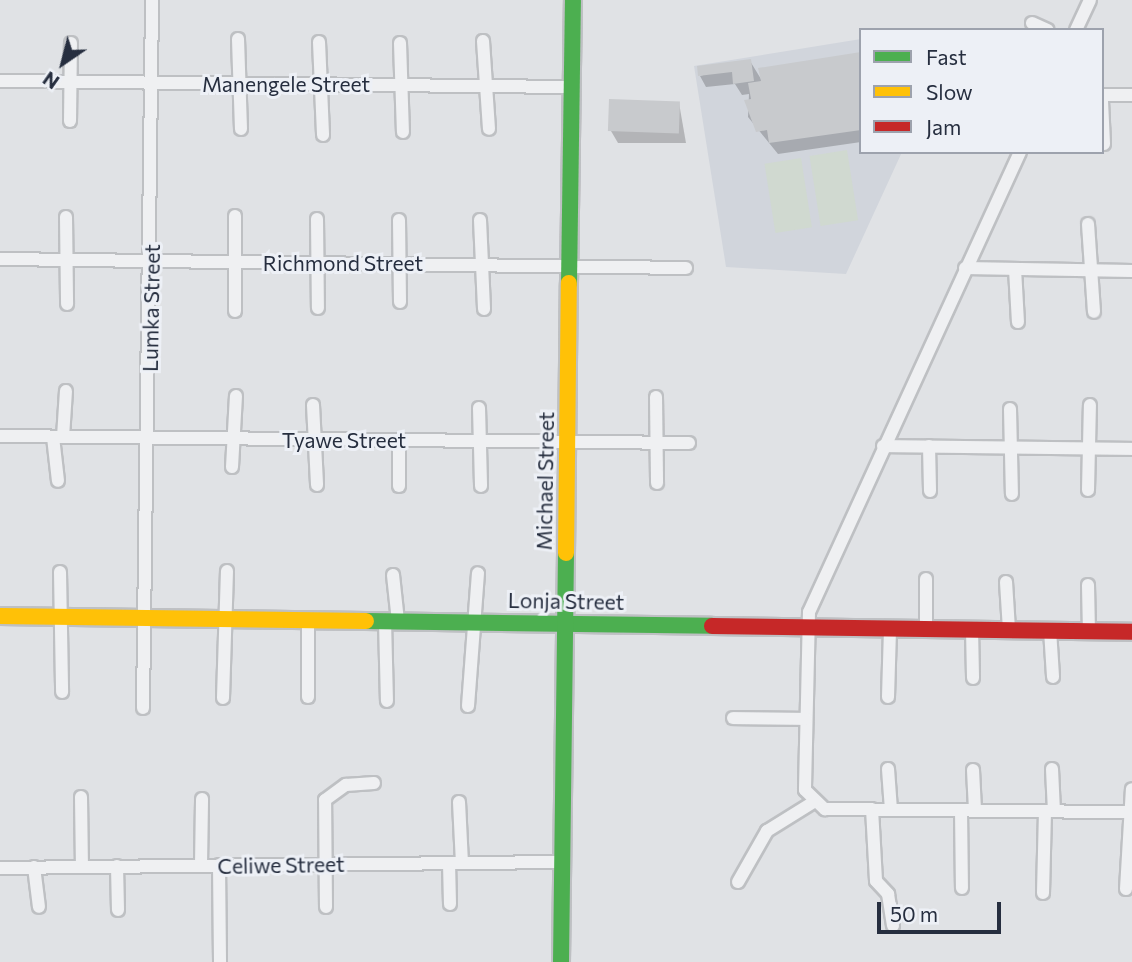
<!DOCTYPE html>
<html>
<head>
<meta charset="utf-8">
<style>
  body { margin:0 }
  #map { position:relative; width:1132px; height:962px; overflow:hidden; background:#e0e2e5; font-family:Commissioner,sans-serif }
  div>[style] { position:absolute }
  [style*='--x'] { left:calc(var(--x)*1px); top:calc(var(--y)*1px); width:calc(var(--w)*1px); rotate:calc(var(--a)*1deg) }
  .built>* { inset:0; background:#d1d5dc }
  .green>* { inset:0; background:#d0d9d0; transform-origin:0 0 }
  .shadow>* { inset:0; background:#0003 }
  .building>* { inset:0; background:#c8cacd; transform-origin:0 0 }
  .roads { filter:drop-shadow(2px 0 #bec0c3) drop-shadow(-2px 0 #bec0c3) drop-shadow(0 2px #bec0c3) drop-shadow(0 -2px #bec0c3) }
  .street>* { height:12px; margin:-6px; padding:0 6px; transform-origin:6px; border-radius:6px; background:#eff0f2 }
  .fast>* { height:16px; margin:-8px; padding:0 8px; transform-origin:8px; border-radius:8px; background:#4caf50 }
  .slow>* { height:16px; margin:-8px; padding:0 8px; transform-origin:8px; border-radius:8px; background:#ffc107 }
  .jam>* { height:16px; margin:-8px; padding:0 8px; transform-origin:8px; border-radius:8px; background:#c62828 }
  span { translate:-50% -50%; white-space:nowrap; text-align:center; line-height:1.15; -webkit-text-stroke:6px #edf0f6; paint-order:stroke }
  .street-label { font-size:21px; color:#262e3f }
  .legend { position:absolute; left:859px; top:28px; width:245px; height:126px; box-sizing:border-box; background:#edf0f6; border:2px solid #9da2ad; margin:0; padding:9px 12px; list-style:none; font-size:21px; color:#262e3f }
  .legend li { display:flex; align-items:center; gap:14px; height:35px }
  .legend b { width:35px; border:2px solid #9da2ad }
  .north { position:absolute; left:28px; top:28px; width:70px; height:70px; -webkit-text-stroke:5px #edf0f6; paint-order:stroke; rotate:215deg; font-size:19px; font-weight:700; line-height:28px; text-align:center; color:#262e3f }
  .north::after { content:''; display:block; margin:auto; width:24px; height:32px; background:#262e3f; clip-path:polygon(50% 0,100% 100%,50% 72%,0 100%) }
  .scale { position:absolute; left:877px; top:902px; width:124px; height:32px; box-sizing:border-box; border:4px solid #262e3f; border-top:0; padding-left:9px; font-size:21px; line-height:24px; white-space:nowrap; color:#262e3f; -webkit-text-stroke:5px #edf0f6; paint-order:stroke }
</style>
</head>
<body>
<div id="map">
  <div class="built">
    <i style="clip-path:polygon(861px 39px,861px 152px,902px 152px,846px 274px,726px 267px,694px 66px)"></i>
  </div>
  <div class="green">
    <i style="left:847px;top:150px;width:71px;height:38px;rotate:81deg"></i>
    <i style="left:801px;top:158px;width:70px;height:37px;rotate:81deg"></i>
  </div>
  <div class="shadow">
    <i style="clip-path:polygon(861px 54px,861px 142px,778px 154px,748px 117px,749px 94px,742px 95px,735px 84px,706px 87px,700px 76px,750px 61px,761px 79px)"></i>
    <i style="clip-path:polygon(679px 103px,686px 143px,618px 143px,611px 131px)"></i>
  </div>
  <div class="building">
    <i style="clip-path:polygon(861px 52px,861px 130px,769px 143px,767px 130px,756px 132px,744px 100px,751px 99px,748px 83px,761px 81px,758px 68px)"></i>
    <i style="clip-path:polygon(751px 59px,754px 81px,733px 84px,732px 72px,698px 76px,697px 66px)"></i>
    <i style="left:609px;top:99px;width:71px;height:32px;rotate:2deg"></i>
  </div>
  <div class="roads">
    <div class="street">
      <i style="--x:1032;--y:23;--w:17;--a:24"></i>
      <i style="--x:1076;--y:30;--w:33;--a:-65"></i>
      <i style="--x:238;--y:39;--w:90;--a:88.1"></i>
      <i style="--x:483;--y:41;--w:88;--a:86.1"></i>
      <i style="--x:319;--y:42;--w:93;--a:87.5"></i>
      <i style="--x:400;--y:43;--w:89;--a:88.1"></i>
      <i style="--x:0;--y:81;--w:571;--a:0.6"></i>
      <i style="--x:1102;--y:95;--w:30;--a:0"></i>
      <i style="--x:1102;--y:101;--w:43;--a:87.3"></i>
      <i style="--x:70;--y:121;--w:78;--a:-89.3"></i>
      <i style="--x:1020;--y:152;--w:506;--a:114.64"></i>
      <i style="--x:809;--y:612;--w:178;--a:91.3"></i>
      <i style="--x:805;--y:790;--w:28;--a:44"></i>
      <i style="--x:825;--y:809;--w:307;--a:0.6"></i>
      <i style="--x:66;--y:217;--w:87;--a:89.3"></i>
      <i style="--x:317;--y:219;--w:89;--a:89.4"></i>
      <i style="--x:399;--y:220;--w:82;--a:89.3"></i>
      <i style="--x:480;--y:220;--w:89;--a:87.4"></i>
      <i style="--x:1088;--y:224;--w:88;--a:86.1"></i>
      <i style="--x:0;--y:259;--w:686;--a:0.75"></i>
      <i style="--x:965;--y:268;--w:167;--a:1"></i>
      <i style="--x:1015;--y:269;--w:53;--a:86.8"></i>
      <i style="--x:235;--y:311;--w:95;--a:-90"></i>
      <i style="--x:656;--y:397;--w:86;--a:89.3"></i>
      <i style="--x:313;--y:405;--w:80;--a:87.1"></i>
      <i style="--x:479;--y:408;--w:78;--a:88.5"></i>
      <i style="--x:1010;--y:409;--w:85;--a:88.7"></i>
      <i style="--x:0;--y:436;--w:689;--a:0.58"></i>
      <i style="--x:53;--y:437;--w:44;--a:83.5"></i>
      <i style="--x:63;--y:437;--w:46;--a:-86.3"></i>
      <i style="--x:883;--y:446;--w:249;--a:0.7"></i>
      <i style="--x:929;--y:446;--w:45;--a:88.7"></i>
      <i style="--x:232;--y:467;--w:71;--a:-86.8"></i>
      <i style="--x:399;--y:486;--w:45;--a:-90"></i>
      <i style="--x:1088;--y:490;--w:85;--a:-88.7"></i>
      <i style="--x:60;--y:572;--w:120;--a:89"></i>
      <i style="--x:393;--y:575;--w:46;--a:83.8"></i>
      <i style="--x:1006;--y:582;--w:48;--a:86.4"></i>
      <i style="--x:1088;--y:585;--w:46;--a:88.8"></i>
      <i style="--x:385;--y:621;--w:80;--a:88.6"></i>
      <i style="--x:926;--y:629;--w:50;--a:-90"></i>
      <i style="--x:972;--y:629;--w:49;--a:88.8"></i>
      <i style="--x:1050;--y:630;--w:47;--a:86.3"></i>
      <i style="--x:308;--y:697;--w:78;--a:-90"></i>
      <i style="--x:888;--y:697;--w:69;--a:-88.3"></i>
      <i style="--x:223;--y:698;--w:127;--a:-88.2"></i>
      <i style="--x:468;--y:706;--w:133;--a:-85.7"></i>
      <i style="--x:143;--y:708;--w:708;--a:-89.27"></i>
      <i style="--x:733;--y:718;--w:73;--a:0.8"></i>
      <i style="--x:888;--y:769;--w:41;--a:85.8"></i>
      <i style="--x:1052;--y:769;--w:42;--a:87.3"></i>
      <i style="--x:973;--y:770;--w:40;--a:87.1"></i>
      <i style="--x:81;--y:797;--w:69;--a:89.2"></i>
      <i style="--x:459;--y:802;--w:61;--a:87.2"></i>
      <i style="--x:872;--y:809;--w:72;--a:86.8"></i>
      <i style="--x:876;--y:881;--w:18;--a:47"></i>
      <i style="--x:888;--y:894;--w:32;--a:81"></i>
      <i style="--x:961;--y:810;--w:78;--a:89.3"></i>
      <i style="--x:449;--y:863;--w:41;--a:88.6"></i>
      <i style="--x:201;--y:865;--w:66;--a:-89.1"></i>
      <i style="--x:219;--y:865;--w:97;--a:89.4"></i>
      <i style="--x:117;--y:866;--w:44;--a:88.7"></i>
      <i style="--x:34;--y:867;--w:40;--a:82.9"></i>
      <i style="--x:0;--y:868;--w:563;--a:-0.61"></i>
      <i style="--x:738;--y:882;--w:59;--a:-60.4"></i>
      <i style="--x:767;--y:831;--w:53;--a:-31.9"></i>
      <i style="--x:1126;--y:889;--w:100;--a:-86.6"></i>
      <i style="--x:1043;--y:893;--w:82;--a:-88.6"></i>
      <i style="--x:326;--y:907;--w:107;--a:-90.5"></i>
      <i style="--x:325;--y:800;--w:26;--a:-36"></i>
      <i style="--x:346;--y:785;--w:28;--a:-4"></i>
    </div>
    <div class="fast">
      <i style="--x:569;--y:283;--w:283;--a:-89.2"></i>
      <i style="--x:366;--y:621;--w:346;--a:0.8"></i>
      <i style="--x:561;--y:962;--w:409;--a:-89.3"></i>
    </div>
    <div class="slow">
      <i style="--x:566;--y:553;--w:270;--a:-89.4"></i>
      <i style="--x:0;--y:616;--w:366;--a:0.8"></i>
    </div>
    <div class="jam">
      <i style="--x:712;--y:626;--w:420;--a:0.8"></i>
    </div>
  </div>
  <div class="street-label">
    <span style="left:286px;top:84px">Manengele Street</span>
    <span style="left:343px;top:263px">Richmond Street</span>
    <span style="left:151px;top:308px;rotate:-89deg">Lumka Street</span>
    <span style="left:344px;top:440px">Tyawe Street</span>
    <span style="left:545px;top:481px;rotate:-89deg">Michael Street</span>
    <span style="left:566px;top:601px;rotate:1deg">Lonja Street</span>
    <span style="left:281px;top:865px;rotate:-1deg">Celiwe Street</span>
  </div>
  <ul class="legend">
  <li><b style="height:9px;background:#4caf50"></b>Fast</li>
  <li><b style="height:9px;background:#ffc107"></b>Slow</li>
  <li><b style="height:9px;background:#c62828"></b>Jam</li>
  </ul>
  <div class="north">N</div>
  <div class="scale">50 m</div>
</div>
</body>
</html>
